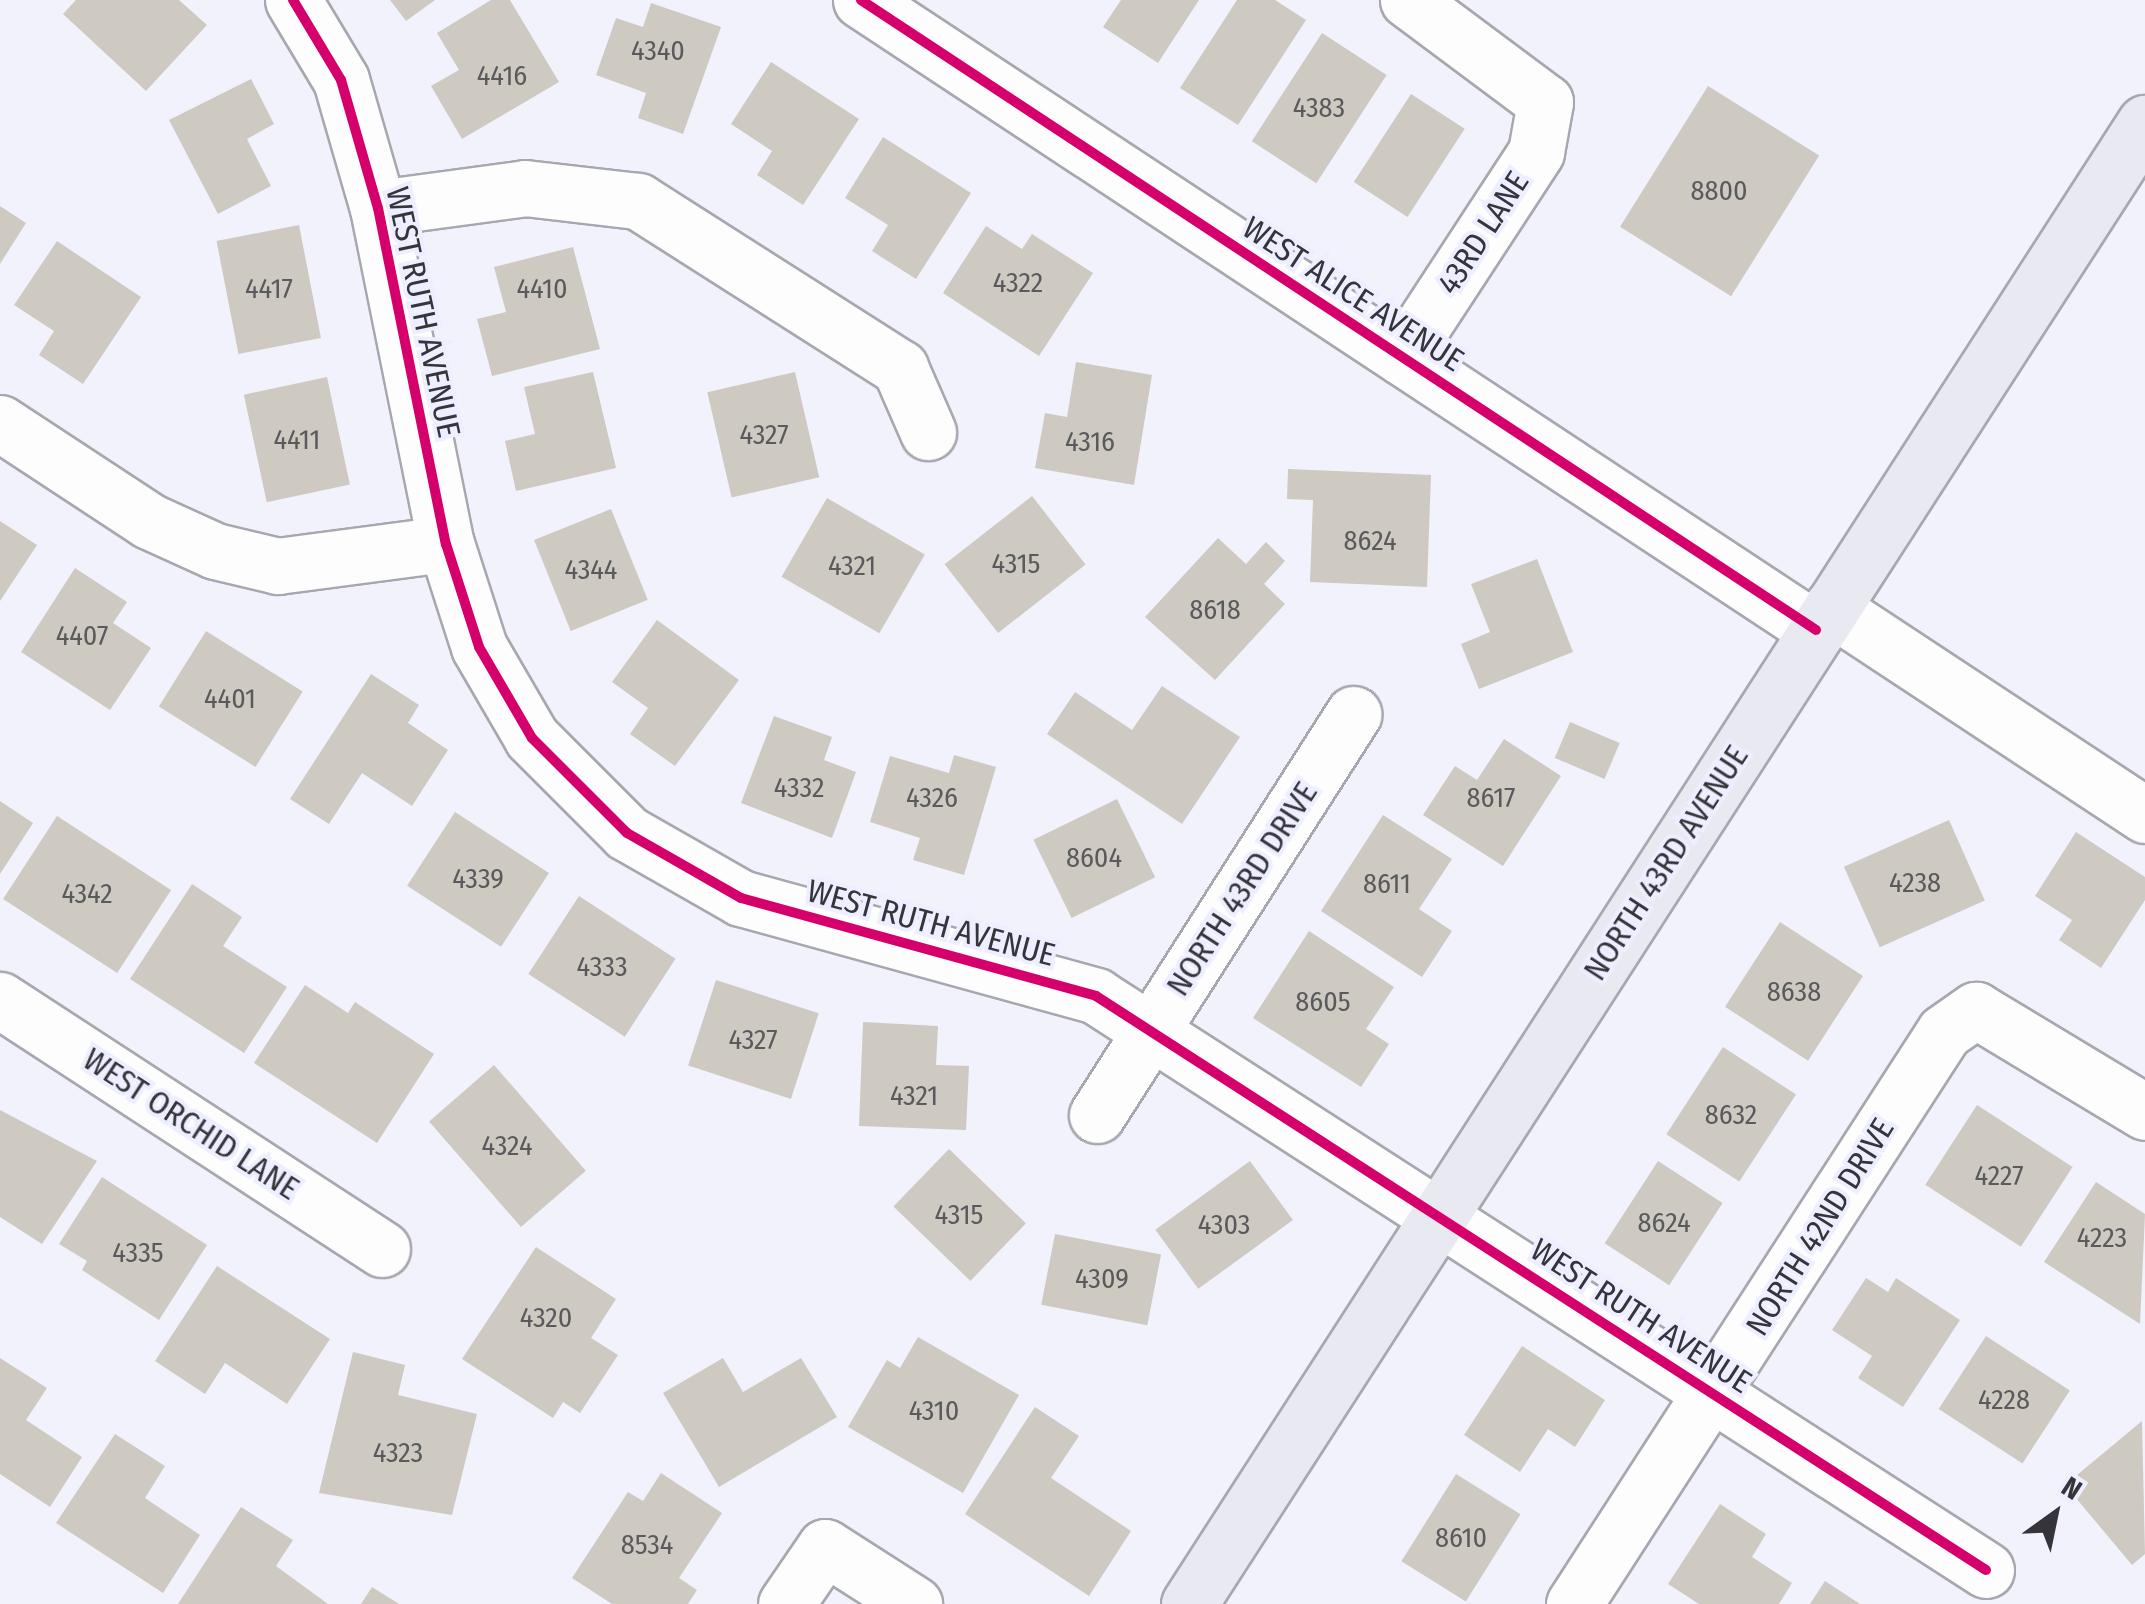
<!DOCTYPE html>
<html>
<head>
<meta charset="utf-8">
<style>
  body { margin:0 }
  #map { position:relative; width:2145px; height:1604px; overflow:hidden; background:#f1f2fb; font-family:"Fira Sans Condensed",sans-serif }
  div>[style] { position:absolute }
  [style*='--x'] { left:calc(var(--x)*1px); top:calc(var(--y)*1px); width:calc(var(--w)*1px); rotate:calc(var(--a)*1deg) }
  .building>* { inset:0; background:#cecac2; transform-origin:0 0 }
  .roads { filter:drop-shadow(2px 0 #a7a8af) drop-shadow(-2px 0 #a7a8af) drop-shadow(0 2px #a7a8af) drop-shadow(0 -2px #a7a8af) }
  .minor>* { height:55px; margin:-27.5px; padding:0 27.5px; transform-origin:27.5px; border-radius:27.5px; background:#fdfdfe }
  .major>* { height:55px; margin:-27.5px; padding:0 27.5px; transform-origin:27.5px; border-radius:27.5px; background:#e9e9f1 }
  .cycleway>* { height:10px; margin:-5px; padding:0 5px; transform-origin:5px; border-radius:5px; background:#d6006c }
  span { translate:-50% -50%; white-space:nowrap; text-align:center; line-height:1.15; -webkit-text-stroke:8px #edeeff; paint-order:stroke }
  .number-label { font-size:28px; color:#5a5a5c }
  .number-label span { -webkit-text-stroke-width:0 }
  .street-label { font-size:32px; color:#34343a }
  .north { position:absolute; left:2005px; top:1464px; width:100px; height:100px; -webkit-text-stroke:8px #edeeff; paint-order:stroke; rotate:33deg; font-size:28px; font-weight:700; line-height:40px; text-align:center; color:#34343a }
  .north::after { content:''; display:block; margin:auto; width:35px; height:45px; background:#34343a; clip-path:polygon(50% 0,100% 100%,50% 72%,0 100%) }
</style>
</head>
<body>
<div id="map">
  <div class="building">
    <i style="clip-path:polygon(76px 0,179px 0,207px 25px,146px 91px,63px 14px)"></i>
    <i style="clip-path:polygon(390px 0,435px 0,406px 21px)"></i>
    <i style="clip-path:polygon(491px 0,510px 0,559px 82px,462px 139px,431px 86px,459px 70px,437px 33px)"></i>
    <i style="clip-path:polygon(1121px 0,1199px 0,1158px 63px,1103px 27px)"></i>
    <i style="clip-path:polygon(1237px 0,1275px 0,1306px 20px,1238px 125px,1180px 88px)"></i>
    <i style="clip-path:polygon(651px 3px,721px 27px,683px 134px,638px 118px,646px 93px,596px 75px,616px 18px,643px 27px)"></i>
    <i style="left:1322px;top:33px;width:77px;height:129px;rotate:33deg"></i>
    <i style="clip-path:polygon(771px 62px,859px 119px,803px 205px,757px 175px,772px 151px,731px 124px)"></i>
    <i style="clip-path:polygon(251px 79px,274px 124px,247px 139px,271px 186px,218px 214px,169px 120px)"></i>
    <i style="left:1708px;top:86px;width:131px;height:166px;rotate:32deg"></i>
    <i style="left:1411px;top:94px;width:64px;height:105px;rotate:33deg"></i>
    <i style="clip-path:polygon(883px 137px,971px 193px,916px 279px,872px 251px,888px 225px,845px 198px)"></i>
    <i style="clip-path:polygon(0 206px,26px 223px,0 264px)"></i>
    <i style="left:299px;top:225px;width:115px;height:84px;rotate:79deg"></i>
    <i style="clip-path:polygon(986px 226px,1022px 249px,1032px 234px,1093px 273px,1039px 356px,943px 293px)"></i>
    <i style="clip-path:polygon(57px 241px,141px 297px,83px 384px,39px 355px,54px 331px,14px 305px)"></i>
    <i style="clip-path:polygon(573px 247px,600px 349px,492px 376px,477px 319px,506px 312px,494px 267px)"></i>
    <i style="clip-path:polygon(1076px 362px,1152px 375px,1134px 485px,1035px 468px,1045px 413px,1067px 417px)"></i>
    <i style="clip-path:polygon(593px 372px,616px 468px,516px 491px,505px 441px,535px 434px,524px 387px)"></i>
    <i style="left:795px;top:372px;width:108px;height:90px;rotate:77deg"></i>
    <i style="left:327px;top:377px;width:110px;height:85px;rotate:78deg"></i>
    <i style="clip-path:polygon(1288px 469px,1431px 475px,1427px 587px,1310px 582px,1313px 500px,1287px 499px)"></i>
    <i style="left:1032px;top:496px;width:87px;height:111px;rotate:52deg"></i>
    <i style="left:827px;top:498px;width:113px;height:91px;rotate:30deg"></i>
    <i style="left:611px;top:509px;width:98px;height:83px;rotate:68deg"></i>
    <i style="clip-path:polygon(0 521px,37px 545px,0 601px)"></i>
    <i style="clip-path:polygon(1218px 538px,1246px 564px,1266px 542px,1285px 561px,1264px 584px,1285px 604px,1215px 680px,1145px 617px)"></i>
    <i style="clip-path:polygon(1537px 559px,1573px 652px,1479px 689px,1461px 644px,1490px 632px,1471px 584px)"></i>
    <i style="clip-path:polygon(75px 568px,127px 602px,113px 623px,151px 648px,110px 710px,21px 652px)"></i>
    <i style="clip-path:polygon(657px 620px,739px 680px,675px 766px,630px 734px,648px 708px,612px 682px)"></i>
    <i style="left:206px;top:631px;width:114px;height:89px;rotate:32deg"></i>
    <i style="clip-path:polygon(371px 674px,419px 705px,408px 723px,448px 750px,412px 806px,362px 773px,329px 824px,290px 799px)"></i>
    <i style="clip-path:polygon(1162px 686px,1240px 737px,1182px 824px,1047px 734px,1075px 692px,1132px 730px)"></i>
    <i style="clip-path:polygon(774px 716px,832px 737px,824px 760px,856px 772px,832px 838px,741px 803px)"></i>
    <i style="left:1570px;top:722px;width:54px;height:39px;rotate:23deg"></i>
    <i style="clip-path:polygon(1504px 739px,1561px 776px,1503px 866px,1423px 815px,1455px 766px,1477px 780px)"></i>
    <i style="clip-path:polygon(954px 755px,996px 767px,964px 875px,913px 860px,920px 838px,870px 822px,890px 756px,949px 773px)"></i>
    <i style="left:1117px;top:799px;width:87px;height:93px;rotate:64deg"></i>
    <i style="clip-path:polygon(0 801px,33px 823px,0 874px)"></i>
    <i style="left:455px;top:812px;width:112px;height:88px;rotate:33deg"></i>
    <i style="clip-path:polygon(1383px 815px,1452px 859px,1419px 909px,1452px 931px,1422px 977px,1321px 911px)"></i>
    <i style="left:57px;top:816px;width:136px;height:99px;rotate:33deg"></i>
    <i style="left:1949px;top:820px;width:88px;height:115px;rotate:66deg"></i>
    <i style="clip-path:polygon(2076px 832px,2145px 877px,2145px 900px,2101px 968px,2059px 940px,2072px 920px,2035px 896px)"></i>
    <i style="clip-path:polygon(192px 884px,242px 917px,223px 946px,287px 987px,244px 1053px,130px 979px)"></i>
    <i style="left:579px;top:896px;width:115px;height:93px;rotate:33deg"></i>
    <i style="left:1780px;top:922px;width:99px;height:101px;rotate:33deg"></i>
    <i style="clip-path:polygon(1309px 931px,1394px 987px,1366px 1029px,1389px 1044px,1361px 1087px,1253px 1018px)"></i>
    <i style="left:716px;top:980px;width:108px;height:90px;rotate:18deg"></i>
    <i style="clip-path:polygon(305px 985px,348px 1013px,355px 1002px,434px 1054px,377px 1143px,254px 1063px)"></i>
    <i style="clip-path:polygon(863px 1022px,938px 1026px,936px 1065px,969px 1066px,966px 1130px,859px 1126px)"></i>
    <i style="left:1723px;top:1047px;width:87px;height:104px;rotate:33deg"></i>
    <i style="left:494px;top:1065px;width:140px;height:86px;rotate:49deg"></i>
    <i style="left:1977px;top:1105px;width:114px;height:95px;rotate:33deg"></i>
    <i style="clip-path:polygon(0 1110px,97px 1161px,42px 1244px,0 1217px)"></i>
    <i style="left:949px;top:1149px;width:107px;height:80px;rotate:44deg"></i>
    <i style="left:1250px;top:1161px;width:73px;height:117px;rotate:54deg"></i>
    <i style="left:1658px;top:1161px;width:77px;height:98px;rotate:33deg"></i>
    <i style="clip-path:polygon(102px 1177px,207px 1245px,159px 1320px,82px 1270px,87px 1261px,59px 1244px)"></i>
    <i style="clip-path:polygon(2096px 1182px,2145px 1214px,2140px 1324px,2044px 1262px)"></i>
    <i style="left:1055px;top:1234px;width:108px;height:72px;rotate:11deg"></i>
    <i style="clip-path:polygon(536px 1247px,616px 1299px,591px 1338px,618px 1355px,580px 1413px,563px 1402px,553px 1418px,462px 1359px)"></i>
    <i style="clip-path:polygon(217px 1266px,330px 1339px,287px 1404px,225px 1363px,205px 1394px,155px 1361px)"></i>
    <i style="clip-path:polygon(1866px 1278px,1888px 1292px,1896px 1278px,1960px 1320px,1903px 1407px,1858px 1378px,1872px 1356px,1832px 1330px)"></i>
    <i style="left:1986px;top:1336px;width:100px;height:87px;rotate:33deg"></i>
    <i style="clip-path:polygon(918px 1337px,1019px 1395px,963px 1493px,848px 1427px,887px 1360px,900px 1368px)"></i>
    <i style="clip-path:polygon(1522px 1346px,1605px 1400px,1575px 1447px,1548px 1429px,1520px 1472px,1464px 1435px)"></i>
    <i style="clip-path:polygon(353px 1352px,405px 1365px,398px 1395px,477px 1414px,452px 1515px,319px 1493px)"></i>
    <i style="clip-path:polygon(0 1358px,47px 1388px,26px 1420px,82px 1457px,50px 1507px,0 1474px)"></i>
    <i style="clip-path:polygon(723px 1358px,743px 1392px,801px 1358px,837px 1417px,719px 1487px,663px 1393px)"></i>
    <i style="clip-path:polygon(1035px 1407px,1079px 1436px,1051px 1478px,1131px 1531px,1089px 1596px,965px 1514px)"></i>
    <i style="clip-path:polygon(2142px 1421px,2145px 1554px,2132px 1565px,2065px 1485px)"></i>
    <i style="clip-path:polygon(115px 1434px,165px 1466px,145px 1498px,200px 1535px,163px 1593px,56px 1523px)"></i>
    <i style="clip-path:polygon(661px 1473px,722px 1513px,679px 1578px,697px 1590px,688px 1604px,612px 1604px,572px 1578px,628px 1492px,643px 1501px)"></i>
    <i style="left:1456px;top:1474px;width:76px;height:103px;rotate:32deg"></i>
    <i style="clip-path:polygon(1720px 1504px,1766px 1534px,1752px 1557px,1792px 1583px,1779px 1604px,1699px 1604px,1668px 1584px)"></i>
    <i style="clip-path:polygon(241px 1507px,293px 1540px,276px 1566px,328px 1604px,178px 1604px)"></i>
    <i style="clip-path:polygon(1825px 1581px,1860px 1604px,1810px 1604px)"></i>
    <i style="clip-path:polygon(372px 1587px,399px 1604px,361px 1604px)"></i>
  </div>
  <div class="roads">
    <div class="minor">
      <i style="--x:293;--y:0;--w:93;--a:59"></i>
      <i style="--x:341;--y:80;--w:133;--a:73.9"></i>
      <i style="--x:378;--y:208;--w:343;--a:78.6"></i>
      <i style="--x:446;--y:544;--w:108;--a:72.2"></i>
      <i style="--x:479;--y:647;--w:105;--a:59.8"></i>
      <i style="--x:532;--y:738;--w:134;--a:45"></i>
      <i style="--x:627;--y:833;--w:131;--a:29.7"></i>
      <i style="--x:741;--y:898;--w:368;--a:15.4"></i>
      <i style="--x:1096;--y:996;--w:1059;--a:32.82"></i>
      <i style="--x:861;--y:0;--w:1144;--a:33.41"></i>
      <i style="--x:378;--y:208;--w:148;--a:-7.7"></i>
      <i style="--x:525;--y:188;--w:114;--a:6.6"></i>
      <i style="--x:638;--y:201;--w:311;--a:32.5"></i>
      <i style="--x:900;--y:368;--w:70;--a:66.4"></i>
      <i style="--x:1402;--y:357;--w:245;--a:-56.8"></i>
      <i style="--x:1536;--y:152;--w:51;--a:-79.8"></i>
      <i style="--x:1545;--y:102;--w:171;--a:-143.3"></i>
      <i style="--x:0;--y:423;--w:178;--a:33.3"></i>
      <i style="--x:149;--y:521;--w:72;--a:24.4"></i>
      <i style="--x:215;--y:551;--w:65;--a:13.4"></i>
      <i style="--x:278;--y:566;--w:169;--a:-7.5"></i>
      <i style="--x:1831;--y:608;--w:376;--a:33.4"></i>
      <i style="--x:0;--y:1000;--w:456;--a:33.1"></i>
      <i style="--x:1097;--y:1115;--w:476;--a:-57.4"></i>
      <i style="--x:786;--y:1604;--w:69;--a:-55.6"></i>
      <i style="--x:825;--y:1547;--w:106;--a:32.6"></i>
      <i style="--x:1574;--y:1604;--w:681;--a:-57.1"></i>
      <i style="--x:1944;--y:1032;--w:39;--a:-35"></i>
      <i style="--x:1976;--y:1010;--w:197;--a:31.1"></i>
    </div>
    <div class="major">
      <i style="--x:1189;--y:1604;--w:1763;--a:-57.16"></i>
    </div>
  </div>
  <div class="cycleway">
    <i style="--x:293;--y:0;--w:93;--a:59"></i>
    <i style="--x:341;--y:80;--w:133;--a:73.9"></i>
    <i style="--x:378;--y:208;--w:343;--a:78.6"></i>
    <i style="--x:446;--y:544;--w:108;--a:72.2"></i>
    <i style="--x:479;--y:647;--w:105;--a:59.8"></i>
    <i style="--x:532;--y:738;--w:134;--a:45"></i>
    <i style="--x:627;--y:833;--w:131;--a:29.7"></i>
    <i style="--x:741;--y:898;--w:368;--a:15.4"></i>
    <i style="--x:1096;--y:996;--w:1059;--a:32.82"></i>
    <i style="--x:861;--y:0;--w:1144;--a:33.41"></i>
  </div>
  <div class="number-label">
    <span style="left:658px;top:51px">4340</span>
    <span style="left:502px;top:76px">4416</span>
    <span style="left:1319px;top:108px">4383</span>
    <span style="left:1719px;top:191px">8800</span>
    <span style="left:1018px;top:283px">4322</span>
    <span style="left:269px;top:289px">4417</span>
    <span style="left:542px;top:289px">4410</span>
    <span style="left:764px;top:435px">4327</span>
    <span style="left:297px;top:440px">4411</span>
    <span style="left:1090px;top:442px">4316</span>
    <span style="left:1370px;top:541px">8624</span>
    <span style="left:1016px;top:564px">4315</span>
    <span style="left:852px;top:566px">4321</span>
    <span style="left:591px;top:570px">4344</span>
    <span style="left:1215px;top:610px">8618</span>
    <span style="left:82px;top:636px">4407</span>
    <span style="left:230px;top:699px">4401</span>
    <span style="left:799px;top:788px">4332</span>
    <span style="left:932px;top:798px">4326</span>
    <span style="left:1491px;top:798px">8617</span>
    <span style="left:1094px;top:858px">8604</span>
    <span style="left:478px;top:879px">4339</span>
    <span style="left:1915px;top:883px">4238</span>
    <span style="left:1387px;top:884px">8611</span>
    <span style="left:87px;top:894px">4342</span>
    <span style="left:602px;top:967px">4333</span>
    <span style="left:1794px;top:992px">8638</span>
    <span style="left:1323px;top:1002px">8605</span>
    <span style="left:753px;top:1040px">4327</span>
    <span style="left:914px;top:1096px">4321</span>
    <span style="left:1731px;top:1115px">8632</span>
    <span style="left:507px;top:1146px">4324</span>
    <span style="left:1999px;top:1176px">4227</span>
    <span style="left:959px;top:1215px">4315</span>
    <span style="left:1664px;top:1223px">8624</span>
    <span style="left:1224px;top:1225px">4303</span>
    <span style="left:2102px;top:1238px">4223</span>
    <span style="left:138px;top:1253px">4335</span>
    <span style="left:1102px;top:1279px">4309</span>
    <span style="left:546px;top:1318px">4320</span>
    <span style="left:2004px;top:1400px">4228</span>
    <span style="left:934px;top:1411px">4310</span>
    <span style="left:398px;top:1453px">4323</span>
    <span style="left:1461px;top:1538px">8610</span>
    <span style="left:647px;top:1545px">8534</span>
  </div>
  <div class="street-label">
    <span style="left:1483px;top:233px;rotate:-57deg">43RD LANE</span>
    <span style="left:1353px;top:294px;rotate:33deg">WEST ALICE AVENUE</span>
    <span style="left:423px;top:312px;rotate:78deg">WEST RUTH AVENUE</span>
    <span style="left:1666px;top:863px;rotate:-57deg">NORTH 43RD AVENUE</span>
    <span style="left:1242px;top:889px;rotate:-57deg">NORTH 43RD DRIVE</span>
    <span style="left:931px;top:923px;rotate:15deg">WEST RUTH AVENUE</span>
    <span style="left:191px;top:1124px;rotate:33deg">WEST ORCHID LANE</span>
    <span style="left:1820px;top:1227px;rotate:-58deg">NORTH 42ND DRIVE</span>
    <span style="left:1641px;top:1316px;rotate:33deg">WEST RUTH AVENUE</span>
  </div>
  <div class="north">N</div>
</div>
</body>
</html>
